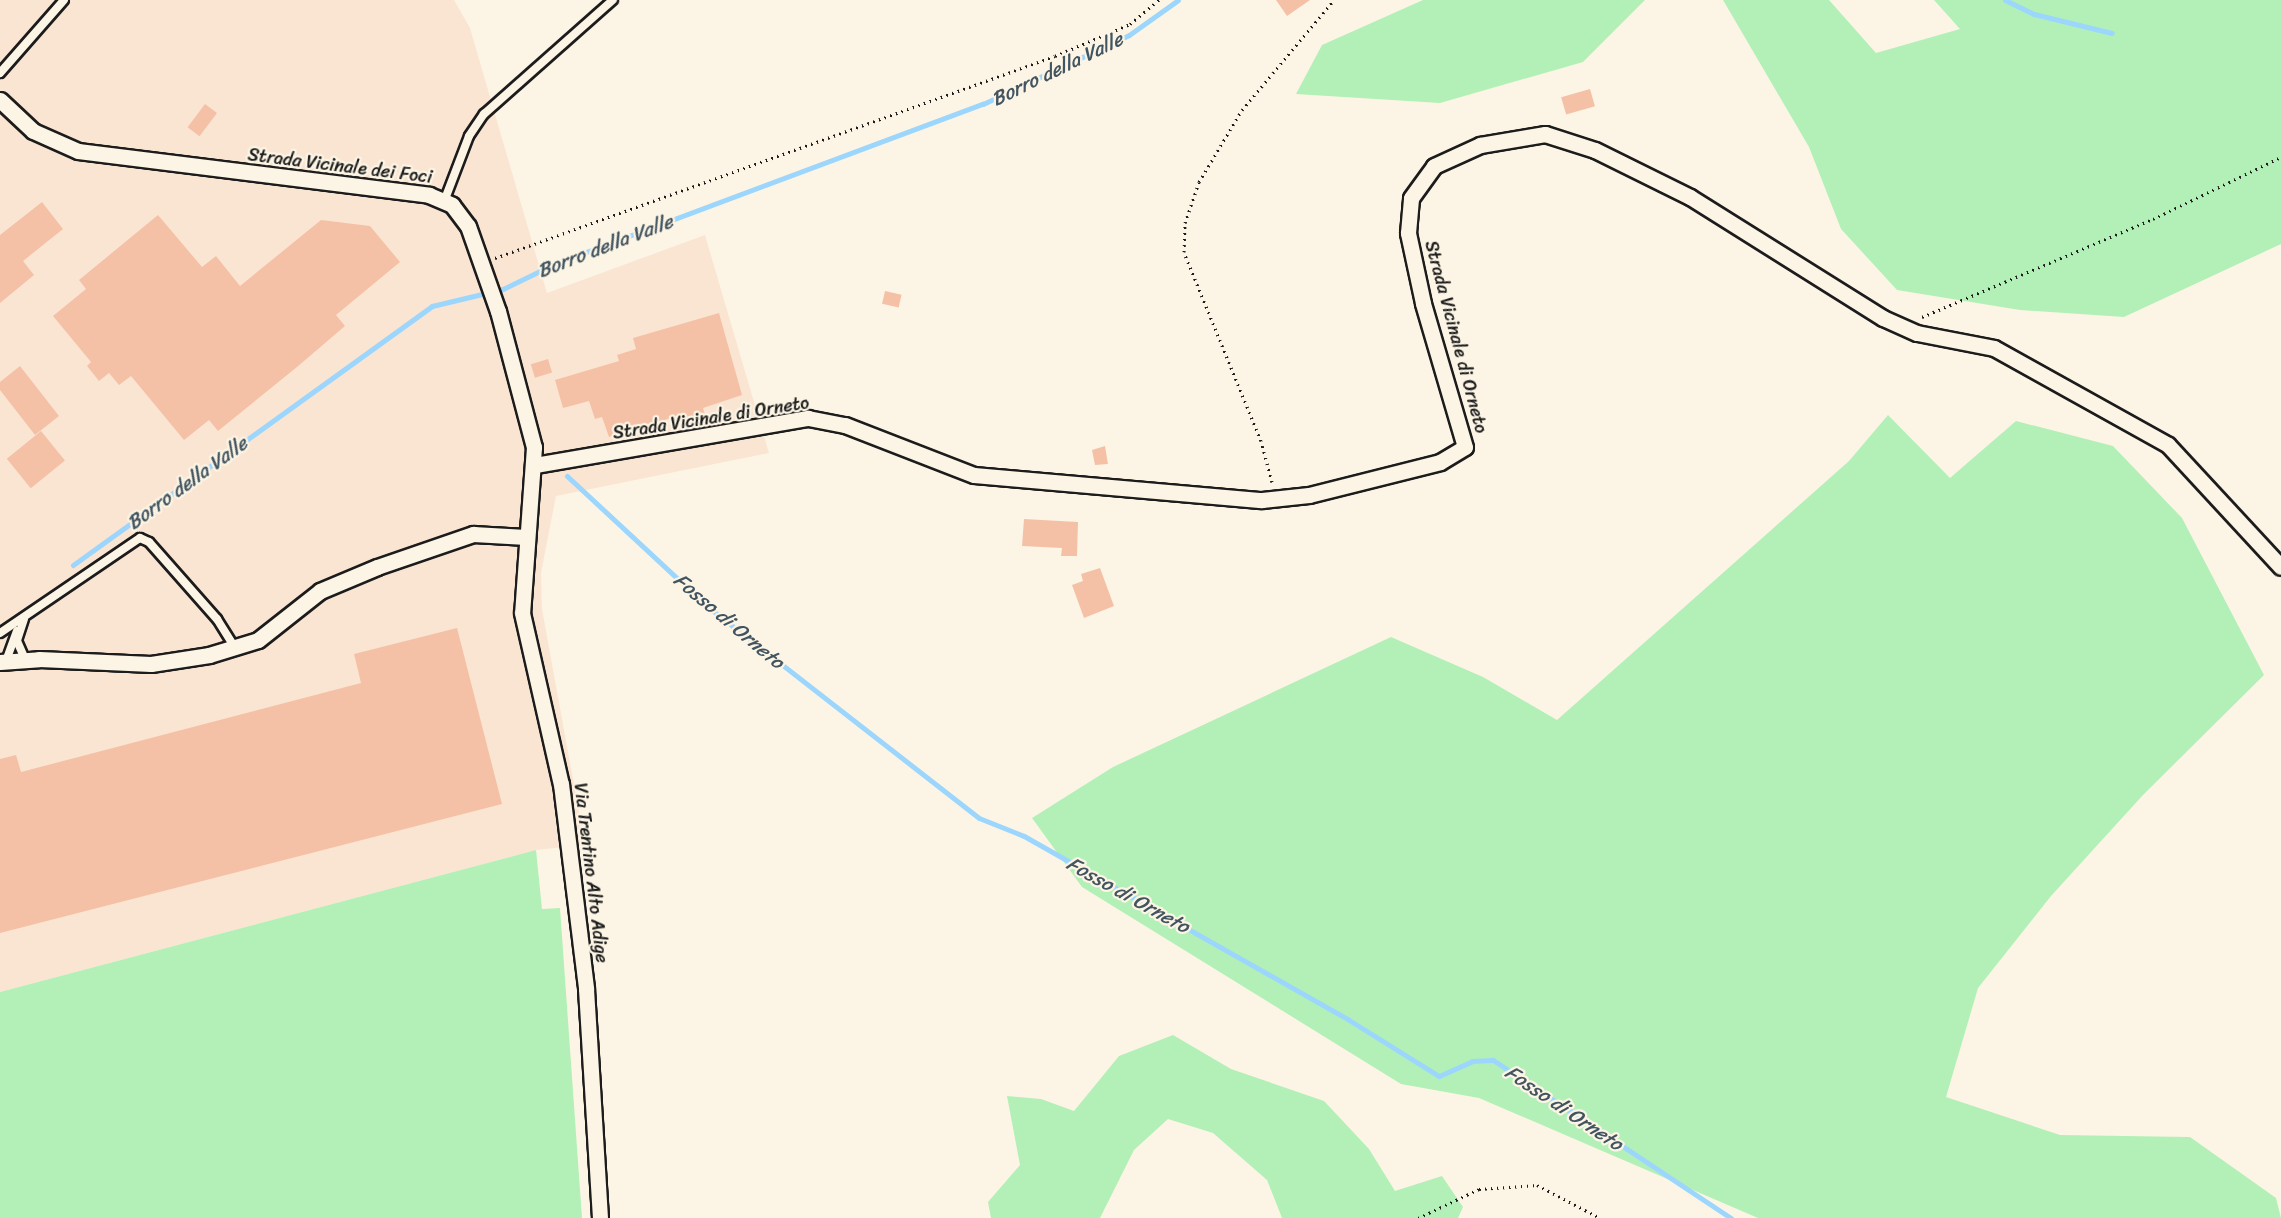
<!DOCTYPE html>
<html>
<head>
<meta charset="utf-8">
<style>
  body { margin:0 }
  #map { position:relative; width:2281px; height:1218px; overflow:hidden; background:#fcf5e5; font-family:Sriracha,sans-serif }
  div>[style] { position:absolute }
  [style*='--x'] { left:calc(var(--x)*1px); top:calc(var(--y)*1px); width:calc(var(--w)*1px); rotate:calc(var(--a)*1deg) }
  .built>* { inset:0; background:#fae5d2 }
  .green>* { inset:0; background:#b3f0b7 }
  .stream>* { height:5px; margin:-2.5px; padding:0 2.5px; transform-origin:2.5px; border-radius:2.5px; background:#9cd6fd }
  .building>* { inset:0; background:#f5c1a6; transform-origin:0 0 }
  .path>* { height:3px; margin-top:-1.5px; transform-origin:0; background:repeating-linear-gradient(90deg,#1c1c1c 0 1.5px,transparent 0 6px) }
  .roads { filter:drop-shadow(2px 0 #1c1c1c) drop-shadow(-2px 0 #1c1c1c) drop-shadow(0 2px #1c1c1c) drop-shadow(0 -2px #1c1c1c) }
  .service>* { height:8px; margin:-4px; padding:0 4px; transform-origin:4px; border-radius:4px; background:#fcf5e5 }
  .minor>* { height:15px; margin:-7.5px; padding:0 7.5px; transform-origin:7.5px; border-radius:7.5px; background:#fcf5e5 }
  span { translate:-50% -50%; white-space:nowrap; text-align:center; line-height:1.15; -webkit-text-stroke:4.5px #fcf5e5; paint-order:stroke }
  .street-label { font-size:18px; color:#1c1c1c }
  .water-label { font-size:20px; color:#425460; font-style:italic }
</style>
</head>
<body>
<div id="map">
  <div class="built">
    <i style="clip-path:polygon(0 0,454px 0,470px 28px,547px 293px,705px 235px,769px 453px,556px 496px,541px 573px,542px 609px,585px 845px,536px 850px,0 992px)"></i>
  </div>
  <div class="green">
    <i style="clip-path:polygon(1423px 0,1645px 0,1583px 62px,1440px 103px,1296px 94px,1322px 45px)"></i>
    <i style="clip-path:polygon(1723px 0,1829px 0,1876px 53px,1960px 29px,1934px 0,2281px 0,2281px 244px,2124px 317px,2020px 310px,1897px 290px,1841px 229px,1809px 147px)"></i>
    <i style="clip-path:polygon(1888px 415px,1950px 478px,2016px 421px,2113px 446px,2182px 518px,2264px 675px,2143px 795px,2051px 896px,1978px 988px,1946px 1097px,2060px 1135px,2190px 1137px,2276px 1198px,2281px 1218px,1758px 1218px,1479px 1098px,1401px 1084px,1082px 887px,1032px 818px,1113px 767px,1391px 637px,1483px 677px,1557px 720px,1849px 461px)"></i>
    <i style="clip-path:polygon(536px 850px,542px 909px,560px 908px,582px 1218px,0 1218px,0 992px)"></i>
    <i style="clip-path:polygon(1173px 1035px,1231px 1069px,1324px 1101px,1369px 1149px,1395px 1191px,1442px 1176px,1463px 1207px,1458px 1218px,1282px 1218px,1267px 1180px,1213px 1133px,1168px 1119px,1134px 1150px,1100px 1218px,991px 1218px,988px 1202px,1020px 1165px,1007px 1096px,1041px 1099px,1074px 1111px,1119px 1056px)"></i>
  </div>
  <div class="stream">
    <i style="--x:2005;--y:0;--w:32;--a:26"></i>
    <i style="--x:2034;--y:14;--w:80;--a:13.7"></i>
    <i style="--x:567;--y:476;--w:192;--a:42.9"></i>
    <i style="--x:708;--y:607;--w:343;--a:37.9"></i>
    <i style="--x:979;--y:818;--w:48;--a:21.8"></i>
    <i style="--x:1024;--y:836;--w:373;--a:29.5"></i>
    <i style="--x:1349;--y:1020;--w:106;--a:31.9"></i>
    <i style="--x:1439;--y:1076;--w:36;--a:-24"></i>
    <i style="--x:1472;--y:1061;--w:21;--a:-3"></i>
    <i style="--x:1493;--y:1060;--w:286;--a:33.6"></i>
    <i style="--x:73;--y:565;--w:443;--a:-35.8"></i>
    <i style="--x:432;--y:306;--w:73;--a:-13.5"></i>
    <i style="--x:503;--y:289;--w:57;--a:-26.1"></i>
    <i style="--x:554;--y:264;--w:458;--a:-20.5"></i>
    <i style="--x:983;--y:104;--w:161;--a:-25.3"></i>
    <i style="--x:1129;--y:35;--w:60;--a:-35.5"></i>
  </div>
  <div class="building">
    <i style="clip-path:polygon(1276px 0,1310px 0,1287px 16px)"></i>
    <i style="left:1590px;top:89px;width:18px;height:30px;rotate:74deg"></i>
    <i style="left:205px;top:104px;width:15px;height:29px;rotate:37deg"></i>
    <i style="clip-path:polygon(42px 202px,63px 229px,23px 261px,34px 275px,0 303px,0 235px)"></i>
    <i style="clip-path:polygon(158px 215px,202px 267px,216px 256px,240px 286px,321px 220px,370px 226px,400px 262px,336px 315px,345px 326px,297px 367px,218px 431px,209px 420px,184px 440px,131px 376px,119px 385px,109px 373px,99px 381px,87px 366px,91px 362px,53px 316px,86px 289px,79px 280px)"></i>
    <i style="left:885px;top:291px;width:17px;height:13px;rotate:13deg"></i>
    <i style="clip-path:polygon(719px 313px,742px 395px,703px 408px,708px 425px,685px 429px,681px 415px,609px 437px,602px 417px,595px 419px,589px 401px,563px 408px,555px 380px,619px 361px,617px 355px,636px 349px,633px 338px)"></i>
    <i style="left:548px;top:359px;width:14px;height:18px;rotate:73deg"></i>
    <i style="clip-path:polygon(20px 366px,59px 416px,35px 435px,0 390px,0 382px)"></i>
    <i style="left:41px;top:431px;width:38px;height:44px;rotate:51deg"></i>
    <i style="clip-path:polygon(1105px 446px,1108px 464px,1095px 465px,1092px 450px)"></i>
    <i style="clip-path:polygon(1024px 519px,1078px 522px,1077px 556px,1061px 556px,1062px 548px,1022px 546px)"></i>
    <i style="clip-path:polygon(1100px 568px,1114px 606px,1084px 618px,1072px 585px,1083px 581px,1081px 574px)"></i>
    <i style="clip-path:polygon(457px 628px,502px 804px,0 933px,0 759px,16px 755px,21px 772px,361px 683px,354px 654px)"></i>
  </div>
  <div class="path">
    <i style="--x:495;--y:258;--w:595;--a:-19.84"></i>
    <i style="--x:1055;--y:56;--w:82;--a:-23.1"></i>
    <i style="--x:1130;--y:24;--w:38;--a:-40"></i>
    <i style="--x:1922;--y:317;--w:251;--a:-23"></i>
    <i style="--x:2153;--y:219;--w:142;--a:-25.8"></i>
    <i style="--x:1272;--y:482;--w:42;--a:-105"></i>
    <i style="--x:1261;--y:441;--w:204;--a:-112.2"></i>
    <i style="--x:1184;--y:252;--w:29;--a:-88"></i>
    <i style="--x:1185;--y:223;--w:43;--a:-71.1"></i>
    <i style="--x:1199;--y:182;--w:84;--a:-59.2"></i>
    <i style="--x:1242;--y:110;--w:143;--a:-50.1"></i>
    <i style="--x:1418;--y:1218;--w:68;--a:-25.4"></i>
    <i style="--x:1479;--y:1189;--w:58;--a:-3.9"></i>
    <i style="--x:1537;--y:1185;--w:71;--a:27.6"></i>
  </div>
  <div class="roads">
    <div class="service">
      <i style="--x:0;--y:73;--w:97;--a:-48.8"></i>
      <i style="--x:445;--y:199;--w:67;--a:-69.1"></i>
      <i style="--x:469;--y:136;--w:27;--a:-56"></i>
      <i style="--x:484;--y:114;--w:172;--a:-41.5"></i>
      <i style="--x:24;--y:619;--w:23;--a:108"></i>
      <i style="--x:17;--y:641;--w:20;--a:66"></i>
      <i style="--x:0;--y:633;--w:169;--a:-34.2"></i>
      <i style="--x:140;--y:538;--w:10;--a:24"></i>
      <i style="--x:149;--y:542;--w:103;--a:48.6"></i>
      <i style="--x:217;--y:619;--w:34;--a:58"></i>
      <i style="--x:6;--y:661;--w:32;--a:-70"></i>
    </div>
    <div class="minor">
      <i style="--x:0;--y:100;--w:45;--a:43.2"></i>
      <i style="--x:33;--y:131;--w:49;--a:24"></i>
      <i style="--x:78;--y:151;--w:354;--a:7.1"></i>
      <i style="--x:429;--y:195;--w:25;--a:23"></i>
      <i style="--x:452;--y:205;--w:26;--a:53"></i>
      <i style="--x:468;--y:226;--w:90;--a:70.6"></i>
      <i style="--x:498;--y:311;--w:141;--a:75.2"></i>
      <i style="--x:534;--y:447;--w:166;--a:94.1"></i>
      <i style="--x:522;--y:613;--w:175;--a:77.2"></i>
      <i style="--x:561;--y:784;--w:207;--a:83"></i>
      <i style="--x:586;--y:989;--w:229;--a:86.5"></i>
      <i style="--x:535;--y:465;--w:277;--a:-9.8"></i>
      <i style="--x:808;--y:418;--w:38;--a:11"></i>
      <i style="--x:845;--y:425;--w:138;--a:21.2"></i>
      <i style="--x:974;--y:475;--w:289;--a:5"></i>
      <i style="--x:1262;--y:500;--w:47;--a:-6.1"></i>
      <i style="--x:1309;--y:495;--w:135;--a:-14.1"></i>
      <i style="--x:1440;--y:462;--w:29;--a:-31"></i>
      <i style="--x:1465;--y:447;--w:150;--a:-106.3"></i>
      <i style="--x:1423;--y:303;--w:72;--a:-102.1"></i>
      <i style="--x:1408;--y:233;--w:35;--a:-85"></i>
      <i style="--x:1411;--y:198;--w:39;--a:-54"></i>
      <i style="--x:1434;--y:166;--w:51;--a:-24.5"></i>
      <i style="--x:1480;--y:145;--w:66;--a:-9.6"></i>
      <i style="--x:1545;--y:134;--w:52;--a:17.7"></i>
      <i style="--x:1595;--y:150;--w:106;--a:26.3"></i>
      <i style="--x:1690;--y:197;--w:228;--a:32.1"></i>
      <i style="--x:1883;--y:318;--w:37;--a:24"></i>
      <i style="--x:1917;--y:333;--w:78;--a:11"></i>
      <i style="--x:1994;--y:348;--w:199;--a:29.1"></i>
      <i style="--x:2168;--y:445;--w:166;--a:47.2"></i>
      <i style="--x:0;--y:662;--w:39;--a:-4"></i>
      <i style="--x:39;--y:659;--w:112;--a:2.6"></i>
      <i style="--x:151;--y:664;--w:59;--a:-8.8"></i>
      <i style="--x:209;--y:655;--w:51;--a:-17"></i>
      <i style="--x:258;--y:640;--w:79;--a:-38.3"></i>
      <i style="--x:320;--y:591;--w:62;--a:-22.8"></i>
      <i style="--x:377;--y:567;--w:102;--a:-19"></i>
      <i style="--x:473;--y:534;--w:53;--a:3.2"></i>
    </div>
  </div>
  <div class="street-label">
    <span style="left:340px;top:166px;rotate:7deg">Strada Vicinale dei Foci</span>
    <span style="left:1456px;top:337px;rotate:75deg">Strada Vicinale di Orneto</span>
    <span style="left:711px;top:418px;rotate:-9deg">Strada Vicinale di Orneto</span>
    <span style="left:591px;top:873px;rotate:83deg">Via Trentino Alto Adige</span>
  </div>
  <div class="water-label">
    <span style="left:1057px;top:69px;rotate:-26deg">Borro della Valle</span>
    <span style="left:605px;top:246px;rotate:-21deg">Borro della Valle</span>
    <span style="left:187px;top:483px;rotate:-36deg">Borro della Valle</span>
    <span style="left:729px;top:621px;rotate:40deg">Fosso di Orneto</span>
    <span style="left:1128px;top:895px;rotate:29deg">Fosso di Orneto</span>
    <span style="left:1564px;top:1108px;rotate:34deg">Fosso di Orneto</span>
  </div>
</div>
</body>
</html>
